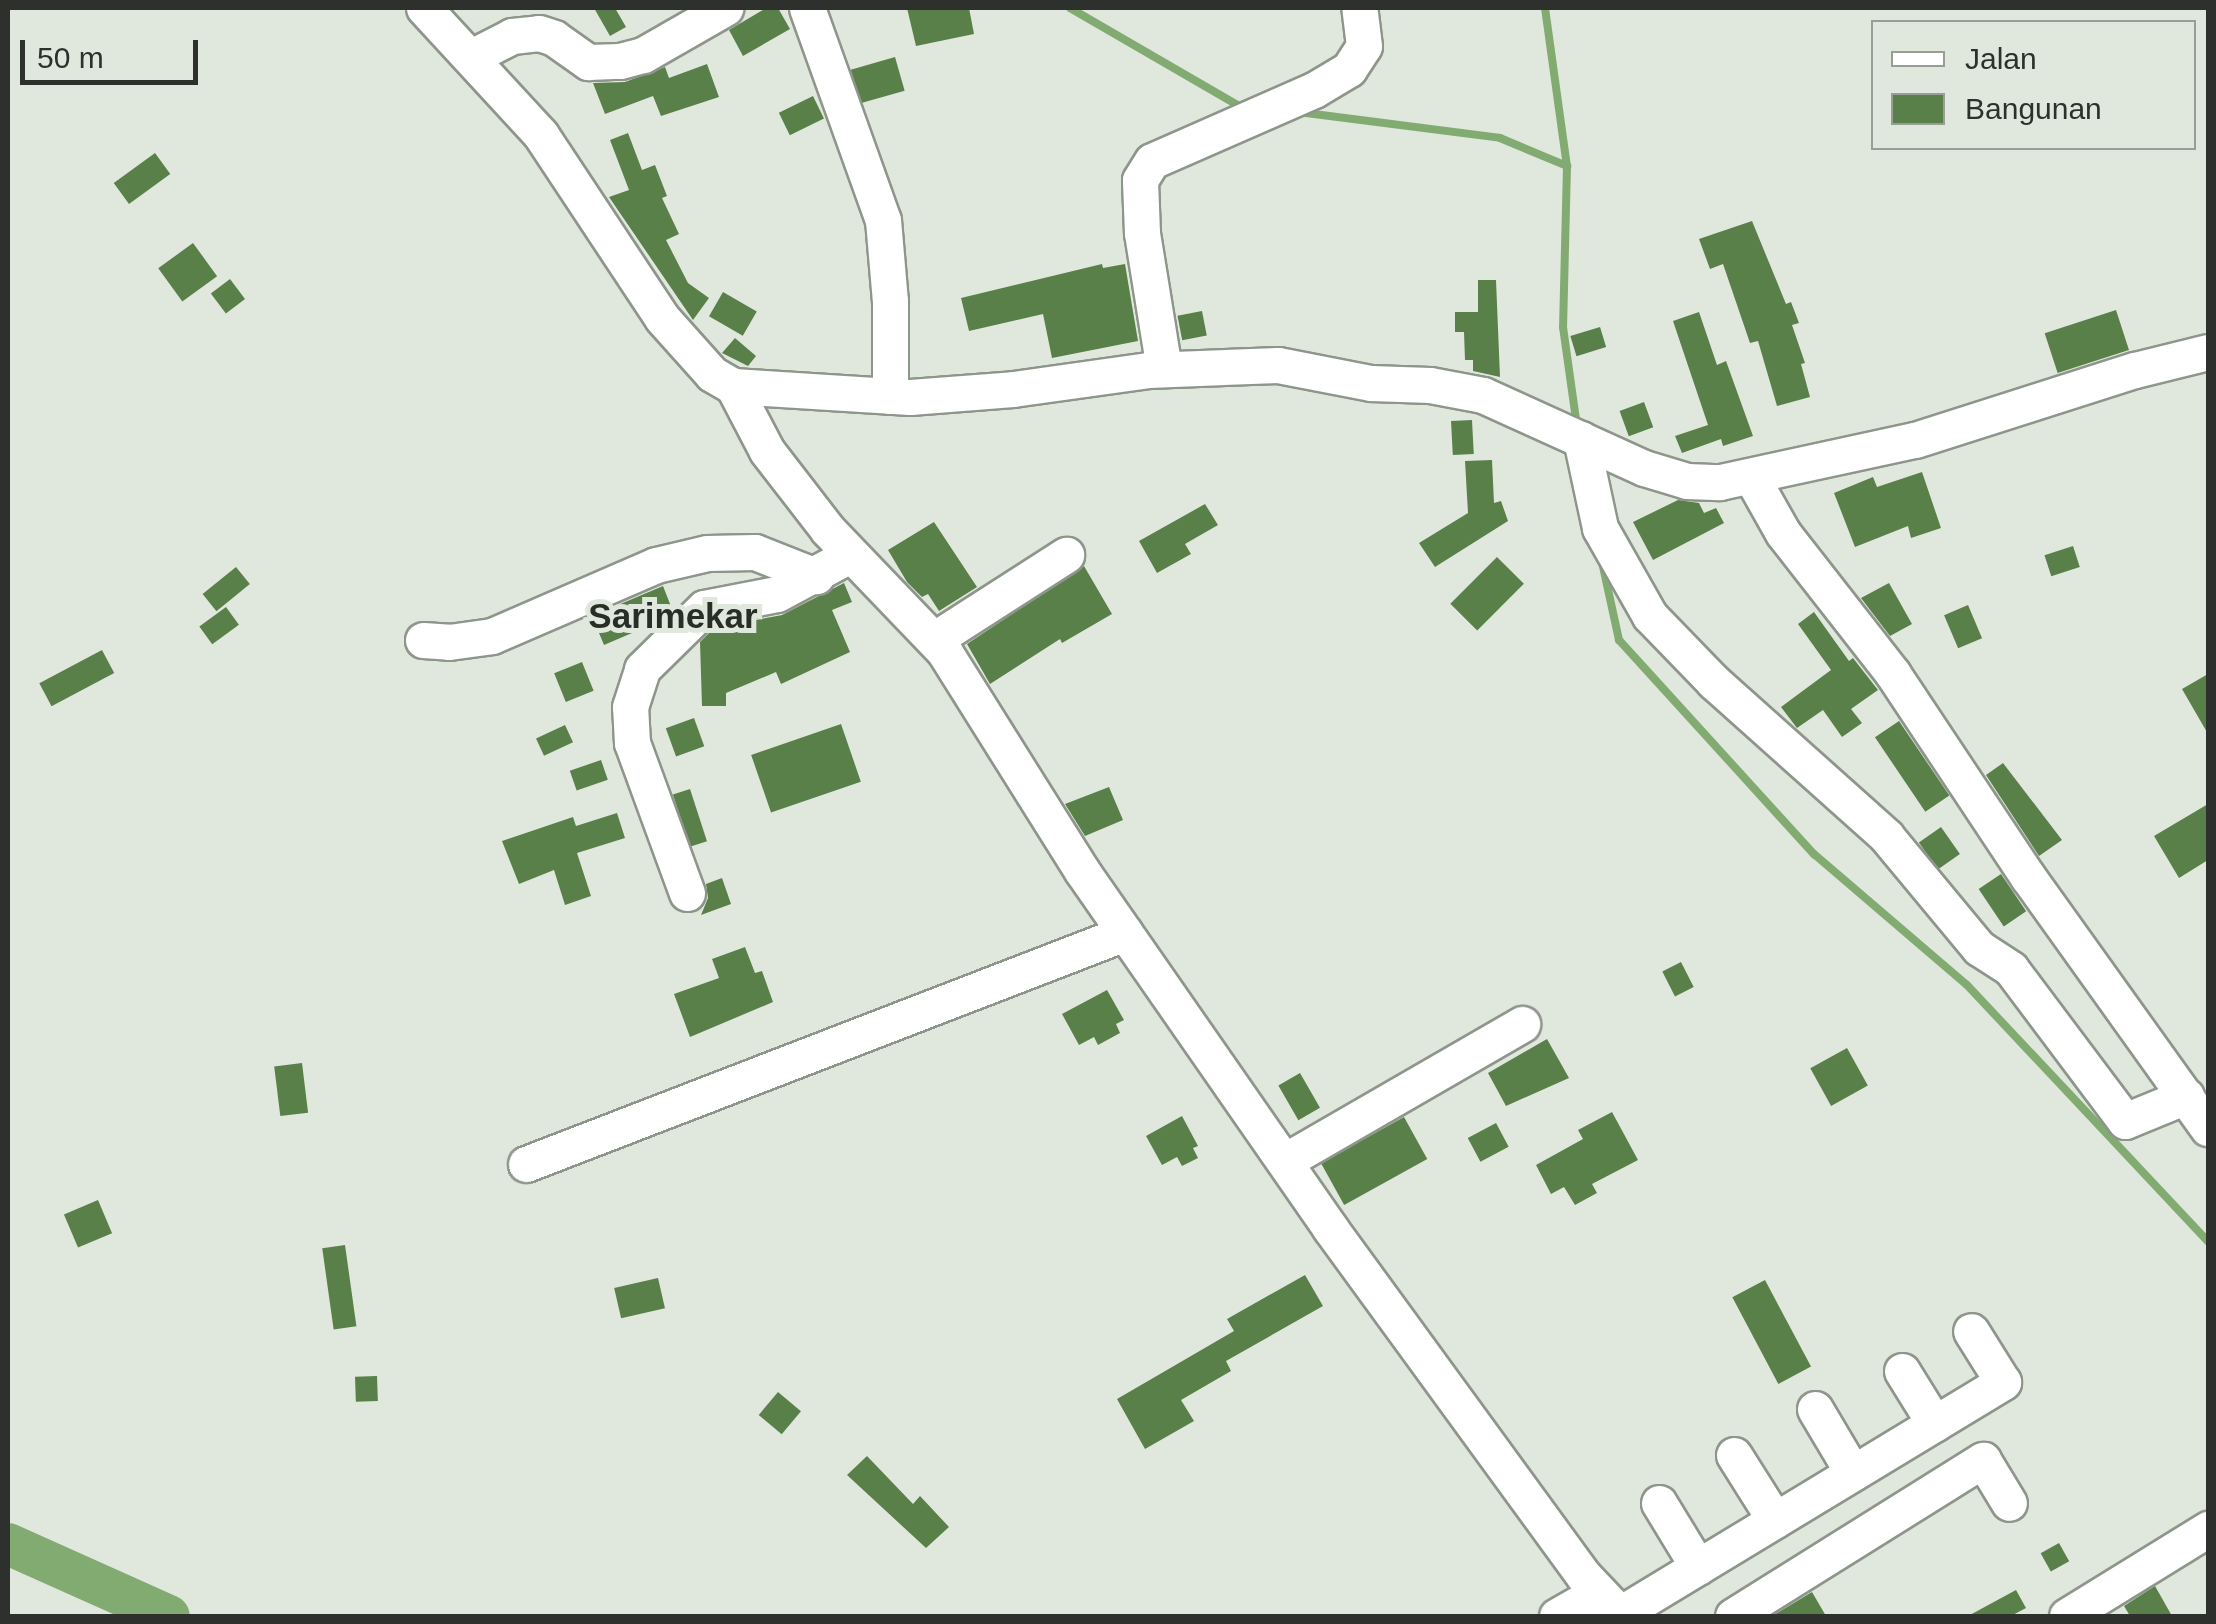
<!DOCTYPE html>
<html>
<head>
<meta charset="utf-8">
<style>
  body { margin:0 }
  #map { position:relative; width:2216px; height:1624px; overflow:hidden; background:#e0e8dd; font-family:Helvetica,sans-serif }
  div>[style] { position:absolute }
  [style*='--x'] { left:calc(var(--x)*1px); top:calc(var(--y)*1px); width:calc(var(--w)*1px); rotate:calc(var(--a)*1deg) }
  .stream>* { height:8px; margin:-4px; padding:0 4px; transform-origin:4px; border-radius:4px; background:#82ab72 }
  .river>* { height:42px; margin:-21px; padding:0 21px; transform-origin:21px; border-radius:21px; background:#82ab72 }
  .building>* { inset:0; background:#598049; transform-origin:0 0 }
  .roads { filter:drop-shadow(2px 0 #8e968b) drop-shadow(-2px 0 #8e968b) drop-shadow(0 2px #8e968b) drop-shadow(0 -2px #8e968b) }
  .minor>* { height:35px; margin:-17.5px; padding:0 17.5px; transform-origin:17.5px; border-radius:17.5px; background:#fff }
  span { translate:-50% -50%; white-space:nowrap; text-align:center; line-height:1.15; -webkit-text-stroke:10px #e0e8dd; paint-order:stroke }
  .quarter-label { font-size:35px; color:#282e26; font-weight:700 }
  .frame { position:absolute; inset:0; border:10px solid #2d302c; pointer-events:none }
  .legend { position:absolute; left:1871px; top:20px; width:325px; height:130px; box-sizing:border-box; background:#e0e8dd; border:2px solid #989e96; margin:0; padding:12px 18px; list-style:none; font-size:30px; color:#2d302c }
  .legend li { display:flex; align-items:center; gap:20px; height:50px }
  .legend b { width:50px; border:2px solid #989e96 }
  .scale { position:absolute; left:20px; top:40px; width:178px; height:45px; box-sizing:border-box; border:5px solid #2d302c; border-top:0; padding-left:12px; font-size:30px; line-height:35px; white-space:nowrap; color:#2d302c; -webkit-text-stroke:8px #e0e8dd; paint-order:stroke }
</style>
</head>
<body>
<div id="map">
  <div class="stream">
    <i style="--x:1070;--y:8;--w:198;--a:30.1"></i>
    <i style="--x:1545;--y:8;--w:160;--a:82.1"></i>
    <i style="--x:1567;--y:166;--w:161;--a:91.4"></i>
    <i style="--x:1563;--y:327;--w:100;--a:82"></i>
    <i style="--x:1306;--y:113;--w:196;--a:7.3"></i>
    <i style="--x:1500;--y:138;--w:73;--a:22.7"></i>
    <i style="--x:1602;--y:562;--w:80;--a:77.7"></i>
    <i style="--x:1619;--y:640;--w:290;--a:47.7"></i>
    <i style="--x:1814;--y:854;--w:201;--a:40.6"></i>
    <i style="--x:1967;--y:985;--w:352;--a:46.8"></i>
  </div>
  <div class="river">
    <i style="--x:8;--y:1544;--w:176;--a:24.1"></i>
  </div>
  <div class="building">
    <i style="clip-path:polygon(594px 8px,615px 8px,626px 27px,610px 36px)"></i>
    <i style="clip-path:polygon(766px 8px,778px 8px,790px 29px,743px 56px,729px 30px)"></i>
    <i style="clip-path:polygon(907px 8px,969px 8px,974px 34px,916px 46px)"></i>
    <i style="left:895px;top:57px;width:35px;height:46px;rotate:74deg"></i>
    <i style="clip-path:polygon(707px 64px,719px 97px,661px 116px,653px 96px,605px 114px,593px 83px,625px 82px,665px 67px,669px 78px)"></i>
    <i style="left:813px;top:96px;width:25px;height:38px;rotate:64deg"></i>
    <i style="clip-path:polygon(628px 133px,642px 170px,655px 165px,667px 196px,662px 198px,679px 234px,666px 240px,688px 283px,709px 298px,693px 320px,609px 197px,629px 190px,610px 140px)"></i>
    <i style="left:155px;top:153px;width:26px;height:51px;rotate:54deg"></i>
    <i style="clip-path:polygon(1752px 221px,1786px 304px,1791px 302px,1799px 323px,1792px 325px,1805px 363px,1801px 364px,1810px 397px,1777px 406px,1758px 341px,1750px 343px,1723px 264px,1710px 269px,1699px 239px)"></i>
    <i style="left:193px;top:243px;width:41px;height:43px;rotate:54deg"></i>
    <i style="clip-path:polygon(1102px 264px,1103px 268px,1125px 264px,1138px 341px,1052px 358px,1043px 314px,969px 331px,961px 298px)"></i>
    <i style="left:230px;top:279px;width:25px;height:24px;rotate:53deg"></i>
    <i style="clip-path:polygon(1478px 280px,1496px 280px,1500px 377px,1473px 371px,1473px 360px,1465px 360px,1464px 332px,1455px 332px,1455px 312px,1478px 312px)"></i>
    <i style="left:723px;top:292px;width:39px;height:28px;rotate:30deg"></i>
    <i style="left:2116px;top:310px;width:42px;height:75px;rotate:72deg"></i>
    <i style="left:1202px;top:311px;width:25px;height:25px;rotate:79deg"></i>
    <i style="clip-path:polygon(1699px 312px,1717px 365px,1726px 361px,1753px 436px,1723px 446px,1721px 439px,1682px 453px,1675px 436px,1708px 425px,1673px 321px)"></i>
    <i style="left:1600px;top:327px;width:21px;height:31px;rotate:73deg"></i>
    <i style="clip-path:polygon(735px 338px,756px 356px,748px 366px,722px 353px)"></i>
    <i style="left:1644px;top:402px;width:27px;height:26px;rotate:70deg"></i>
    <i style="left:1472px;top:420px;width:34px;height:21px;rotate:87deg"></i>
    <i style="clip-path:polygon(1492px 460px,1494px 503px,1501px 501px,1508px 521px,1435px 567px,1419px 543px,1468px 513px,1465px 461px)"></i>
    <i style="clip-path:polygon(1922px 472px,1941px 528px,1911px 538px,1908px 526px,1855px 547px,1834px 493px,1873px 477px,1877px 487px)"></i>
    <i style="clip-path:polygon(1678px 500px,1699px 503px,1704px 513px,1716px 508px,1724px 523px,1653px 560px,1633px 522px)"></i>
    <i style="clip-path:polygon(1205px 504px,1218px 525px,1185px 544px,1191px 554px,1157px 573px,1139px 541px)"></i>
    <i style="clip-path:polygon(934px 522px,977px 587px,939px 611px,928px 594px,922px 597px,907px 582px,888px 550px)"></i>
    <i style="left:2073px;top:546px;width:22px;height:30px;rotate:72deg"></i>
    <i style="left:1497px;top:557px;width:38px;height:66px;rotate:45deg"></i>
    <i style="clip-path:polygon(1084px 566px,1112px 614px,1062px 643px,1060px 639px,990px 684px,967px 644px)"></i>
    <i style="left:236px;top:567px;width:22px;height:43px;rotate:51deg"></i>
    <i style="clip-path:polygon(844px 583px,852px 602px,832px 610px,850px 652px,781px 684px,776px 672px,726px 693px,726px 706px,702px 706px,700px 642px,714px 628px,782px 615px)"></i>
    <i style="clip-path:polygon(1889px 583px,1912px 624px,1890px 636px,1861px 598px)"></i>
    <i style="clip-path:polygon(663px 586px,672px 609px,653px 624px,604px 645px,592px 616px)"></i>
    <i style="left:1968px;top:605px;width:36px;height:26px;rotate:67deg"></i>
    <i style="left:226px;top:607px;width:22px;height:33px;rotate:54deg"></i>
    <i style="clip-path:polygon(1814px 612px,1849px 661px,1853px 658px,1878px 690px,1851px 709px,1862px 723px,1842px 737px,1823px 710px,1797px 728px,1781px 707px,1831px 670px,1798px 624px)"></i>
    <i style="left:102px;top:650px;width:26px;height:71px;rotate:62deg"></i>
    <i style="left:582px;top:662px;width:31px;height:30px;rotate:68deg"></i>
    <i style="clip-path:polygon(2208px 674px,2208px 734px,2182px 689px)"></i>
    <i style="left:694px;top:718px;width:30px;height:30px;rotate:70deg"></i>
    <i style="left:1899px;top:721px;width:90px;height:29px;rotate:56deg"></i>
    <i style="left:841px;top:724px;width:61px;height:95px;rotate:71deg"></i>
    <i style="left:565px;top:725px;width:19px;height:32px;rotate:65deg"></i>
    <i style="left:601px;top:760px;width:21px;height:33px;rotate:71deg"></i>
    <i style="clip-path:polygon(2003px 763px,2062px 840px,2039px 856px,1986px 775px)"></i>
    <i style="clip-path:polygon(1109px 787px,1123px 820px,1085px 836px,1065px 804px)"></i>
    <i style="left:690px;top:789px;width:55px;height:18px;rotate:72deg"></i>
    <i style="clip-path:polygon(2208px 804px,2208px 860px,2179px 878px,2154px 836px)"></i>
    <i style="clip-path:polygon(617px 813px,625px 838px,577px 853px,591px 896px,565px 905px,554px 870px,519px 884px,502px 841px,573px 817px,576px 826px)"></i>
    <i style="left:1941px;top:827px;width:33px;height:27px;rotate:55deg"></i>
    <i style="left:2001px;top:874px;width:45px;height:27px;rotate:56deg"></i>
    <i style="clip-path:polygon(722px 878px,731px 904px,701px 915px,708px 898px,706px 884px)"></i>
    <i style="clip-path:polygon(745px 947px,755px 973px,762px 971px,773px 1002px,690px 1037px,674px 994px,719px 978px,712px 959px)"></i>
    <i style="left:1681px;top:962px;width:28px;height:21px;rotate:63deg"></i>
    <i style="clip-path:polygon(1107px 990px,1124px 1020px,1116px 1024px,1120px 1033px,1098px 1045px,1094px 1037px,1079px 1045px,1062px 1014px)"></i>
    <i style="clip-path:polygon(1547px 1039px,1569px 1078px,1506px 1106px,1488px 1073px)"></i>
    <i style="left:1847px;top:1048px;width:43px;height:42px;rotate:61deg"></i>
    <i style="left:302px;top:1063px;width:50px;height:28px;rotate:83deg"></i>
    <i style="left:1300px;top:1073px;width:40px;height:25px;rotate:60deg"></i>
    <i style="clip-path:polygon(1612px 1112px,1638px 1160px,1592px 1184px,1597px 1193px,1575px 1205px,1564px 1187px,1551px 1194px,1536px 1165px,1583px 1139px,1578px 1130px)"></i>
    <i style="clip-path:polygon(1182px 1116px,1198px 1146px,1193px 1148px,1198px 1158px,1182px 1166px,1177px 1157px,1162px 1165px,1146px 1136px)"></i>
    <i style="left:1404px;top:1117px;width:48px;height:95px;rotate:61deg"></i>
    <i style="left:1496px;top:1123px;width:27px;height:32px;rotate:62deg"></i>
    <i style="left:98px;top:1200px;width:36px;height:37px;rotate:67deg"></i>
    <i style="left:345px;top:1245px;width:82px;height:23px;rotate:82deg"></i>
    <i style="clip-path:polygon(1305px 1275px,1323px 1306px,1226px 1361px,1231px 1371px,1181px 1400px,1194px 1421px,1145px 1449px,1117px 1399px,1234px 1331px,1227px 1319px)"></i>
    <i style="left:658px;top:1278px;width:31px;height:45px;rotate:77deg"></i>
    <i style="left:1765px;top:1280px;width:98px;height:37px;rotate:62deg"></i>
    <i style="left:377px;top:1376px;width:25px;height:22px;rotate:88deg"></i>
    <i style="left:778px;top:1392px;width:30px;height:30px;rotate:40deg"></i>
    <i style="clip-path:polygon(867px 1456px,913px 1504px,920px 1496px,949px 1527px,926px 1548px,847px 1475px)"></i>
    <i style="left:2059px;top:1543px;width:21px;height:21px;rotate:61deg"></i>
    <i style="clip-path:polygon(2155px 1586px,2172px 1616px,2130px 1616px,2124px 1606px)"></i>
    <i style="clip-path:polygon(2016px 1590px,2026px 1608px,2011px 1616px,1968px 1616px)"></i>
    <i style="clip-path:polygon(1812px 1592px,1826px 1616px,1772px 1616px)"></i>
  </div>
  <div class="roads">
    <div class="minor">
      <i style="--x:424;--y:8;--w:173;--a:47.3"></i>
      <i style="--x:541;--y:135;--w:219;--a:56.5"></i>
      <i style="--x:662;--y:318;--w:75;--a:48.2"></i>
      <i style="--x:712;--y:374;--w:24;--a:30"></i>
      <i style="--x:733;--y:386;--w:177;--a:3.6"></i>
      <i style="--x:910;--y:397;--w:103;--a:-4.4"></i>
      <i style="--x:1013;--y:389;--w:136;--a:-8"></i>
      <i style="--x:1148;--y:370;--w:130;--a:-2.2"></i>
      <i style="--x:1278;--y:365;--w:95;--a:11"></i>
      <i style="--x:1371;--y:383;--w:59;--a:1.9"></i>
      <i style="--x:1430;--y:385;--w:54;--a:10.7"></i>
      <i style="--x:1483;--y:395;--w:177;--a:24.4"></i>
      <i style="--x:1644;--y:468;--w:45;--a:16.8"></i>
      <i style="--x:1687;--y:481;--w:33;--a:2"></i>
      <i style="--x:1720;--y:482;--w:199;--a:-12.2"></i>
      <i style="--x:1915;--y:440;--w:231;--a:-17.7"></i>
      <i style="--x:2135;--y:370;--w:75;--a:-13.9"></i>
      <i style="--x:807;--y:8;--w:225;--a:70.3"></i>
      <i style="--x:883;--y:220;--w:81;--a:85.1"></i>
      <i style="--x:890;--y:301;--w:95;--a:90"></i>
      <i style="--x:473;--y:56;--w:44;--a:-27.1"></i>
      <i style="--x:512;--y:36;--w:27;--a:-6"></i>
      <i style="--x:539;--y:33;--w:16;--a:18"></i>
      <i style="--x:554;--y:38;--w:42;--a:35.2"></i>
      <i style="--x:588;--y:62;--w:32;--a:-2"></i>
      <i style="--x:620;--y:61;--w:24;--a:-15"></i>
      <i style="--x:643;--y:55;--w:95;--a:-29.8"></i>
      <i style="--x:1164;--y:369;--w:138;--a:-99.2"></i>
      <i style="--x:1142;--y:233;--w:53;--a:-92.2"></i>
      <i style="--x:1140;--y:180;--w:22;--a:-58"></i>
      <i style="--x:1152;--y:161;--w:177;--a:-23.7"></i>
      <i style="--x:1314;--y:90;--w:41;--a:-31"></i>
      <i style="--x:1349;--y:69;--w:27;--a:-57"></i>
      <i style="--x:1364;--y:46;--w:38;--a:-97"></i>
      <i style="--x:733;--y:386;--w:73;--a:62.4"></i>
      <i style="--x:767;--y:451;--w:100;--a:52.3"></i>
      <i style="--x:828;--y:530;--w:168;--a:46.2"></i>
      <i style="--x:944;--y:651;--w:260;--a:57.9"></i>
      <i style="--x:1082;--y:871;--w:435;--a:55.2"></i>
      <i style="--x:1330;--y:1228;--w:431;--a:53.9"></i>
      <i style="--x:1584;--y:1576;--w:55;--a:46.5"></i>
      <i style="--x:1581;--y:439;--w:91;--a:77.9"></i>
      <i style="--x:1600;--y:528;--w:101;--a:60.4"></i>
      <i style="--x:1650;--y:616;--w:92;--a:45.9"></i>
      <i style="--x:1714;--y:682;--w:231;--a:41.8"></i>
      <i style="--x:1886;--y:836;--w:146;--a:50.3"></i>
      <i style="--x:1979;--y:948;--w:38;--a:33"></i>
      <i style="--x:2011;--y:969;--w:190;--a:53.1"></i>
      <i style="--x:2125;--y:1121;--w:66;--a:-22.3"></i>
      <i style="--x:1752;--y:478;--w:63;--a:60.6"></i>
      <i style="--x:1783;--y:533;--w:179;--a:52"></i>
      <i style="--x:1893;--y:674;--w:244;--a:56.4"></i>
      <i style="--x:2028;--y:877;--w:309;--a:54.4"></i>
      <i style="--x:935;--y:639;--w:156;--a:-32.7"></i>
      <i style="--x:423;--y:640;--w:26;--a:4"></i>
      <i style="--x:449;--y:642;--w:43;--a:-7.9"></i>
      <i style="--x:492;--y:636;--w:179;--a:-23.4"></i>
      <i style="--x:656;--y:565;--w:52;--a:-13.2"></i>
      <i style="--x:707;--y:553;--w:48;--a:-1.2"></i>
      <i style="--x:755;--y:552;--w:66;--a:21.5"></i>
      <i style="--x:687;--y:893;--w:160;--a:-110.1"></i>
      <i style="--x:632;--y:743;--w:36;--a:-93"></i>
      <i style="--x:630;--y:707;--w:40;--a:-72"></i>
      <i style="--x:642;--y:669;--w:87;--a:-44.5"></i>
      <i style="--x:704;--y:608;--w:74;--a:-10.9"></i>
      <i style="--x:777;--y:594;--w:83;--a:-28.1"></i>
      <i style="--x:1285;--y:1161;--w:274;--a:-30"></i>
      <i style="--x:526;--y:1164;--w:642;--a:-21.09"></i>
      <i style="--x:1902;--y:1371;--w:62;--a:58.1"></i>
      <i style="--x:1815;--y:1409;--w:74;--a:59.3"></i>
      <i style="--x:1734;--y:1455;--w:77;--a:57.8"></i>
      <i style="--x:1659;--y:1503;--w:75;--a:58.6"></i>
      <i style="--x:1620;--y:1614;--w:448;--a:-31.2"></i>
      <i style="--x:2003;--y:1382;--w:60;--a:-122.1"></i>
      <i style="--x:1557;--y:1616;--w:48;--a:-29.7"></i>
      <i style="--x:1733;--y:1616;--w:295;--a:-32"></i>
      <i style="--x:1983;--y:1460;--w:50;--a:58.8"></i>
      <i style="--x:2067;--y:1616;--w:166;--a:-31.7"></i>
    </div>
  </div>
  <div class="quarter-label">
    <span style="left:673px;top:616px">Sarimekar</span>
  </div>
  <div class="frame"></div>
  <ul class="legend">
  <li><b style="height:12px;background:#fff"></b>Jalan</li>
  <li><b style="height:28px;background:#598049"></b>Bangunan</li>
  </ul>
  <div class="scale">50 m</div>
</div>
</body>
</html>
